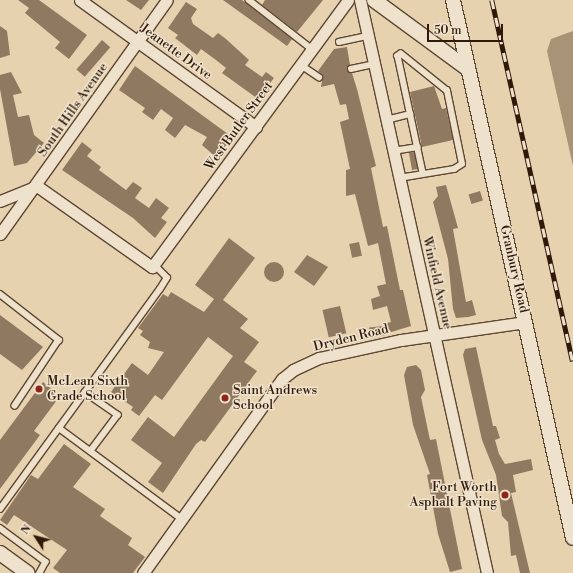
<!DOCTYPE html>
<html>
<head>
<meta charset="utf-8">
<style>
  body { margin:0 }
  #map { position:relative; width:573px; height:573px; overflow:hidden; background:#e7d2b0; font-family:"Libre Bodoni",serif }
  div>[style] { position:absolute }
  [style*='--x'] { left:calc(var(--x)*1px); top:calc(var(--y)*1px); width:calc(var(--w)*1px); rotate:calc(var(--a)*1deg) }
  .water>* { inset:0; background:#a99377 }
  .building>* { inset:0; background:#8f7960; transform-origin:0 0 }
  .round { border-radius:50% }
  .roads { filter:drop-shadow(1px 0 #5e4733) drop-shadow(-1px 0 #5e4733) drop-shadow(0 1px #5e4733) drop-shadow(0 -1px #5e4733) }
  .service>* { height:5.5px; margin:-2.75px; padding:0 2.75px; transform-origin:2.75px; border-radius:2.75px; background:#efe2cc }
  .minor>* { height:11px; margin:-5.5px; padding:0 5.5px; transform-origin:5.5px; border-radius:5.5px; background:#efe2cc }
  .tertiary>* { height:14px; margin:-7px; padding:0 7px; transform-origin:7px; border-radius:7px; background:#efe2cc }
  .rail>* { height:4.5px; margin-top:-2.25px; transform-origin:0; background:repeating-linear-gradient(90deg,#efe2cc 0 9px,#301909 0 18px); box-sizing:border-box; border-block:1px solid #301909 }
  .dots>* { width:11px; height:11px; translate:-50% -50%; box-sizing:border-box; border:2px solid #efe2cc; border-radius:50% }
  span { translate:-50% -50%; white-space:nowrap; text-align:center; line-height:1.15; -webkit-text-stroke:3px #efe2cc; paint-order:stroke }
  .street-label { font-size:13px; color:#301909 }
  .poi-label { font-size:13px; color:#301909 }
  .left { translate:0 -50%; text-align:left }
  .right { translate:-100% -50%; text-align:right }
  .north { position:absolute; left:16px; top:517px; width:40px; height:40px; -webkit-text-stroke:3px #efe2cc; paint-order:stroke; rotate:306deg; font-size:11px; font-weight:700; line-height:16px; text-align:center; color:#301909 }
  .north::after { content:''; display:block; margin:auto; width:14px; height:18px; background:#301909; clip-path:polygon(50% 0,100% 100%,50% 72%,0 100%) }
  .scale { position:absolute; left:427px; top:24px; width:76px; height:18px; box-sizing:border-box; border:2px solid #301909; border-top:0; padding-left:5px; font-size:12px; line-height:14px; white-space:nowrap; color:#301909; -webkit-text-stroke:3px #efe2cc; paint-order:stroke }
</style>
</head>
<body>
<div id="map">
  <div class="water">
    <i style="clip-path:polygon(573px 31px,573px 166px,547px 51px,551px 39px)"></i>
  </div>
  <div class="building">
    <i style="clip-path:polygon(18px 0,39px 0,87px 35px,69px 59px,55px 48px,60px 42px,25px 13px,29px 8px)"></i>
    <i style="clip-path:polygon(126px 0,149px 0,141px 10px)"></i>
    <i style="clip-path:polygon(223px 0,242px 0,292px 39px,287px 46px)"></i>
    <i style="clip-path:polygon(265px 0,323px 0,297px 32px,262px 5px)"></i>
    <i style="clip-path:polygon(186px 2px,197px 9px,191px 18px,193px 24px,213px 38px,218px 33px,226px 39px,249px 60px,245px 65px,262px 77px,266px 72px,274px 78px,258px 99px,222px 73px,226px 68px,216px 60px,201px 49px,197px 55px,175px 38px,178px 35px,168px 28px)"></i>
    <i style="clip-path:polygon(0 26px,7px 31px,10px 55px,0 58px)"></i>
    <i style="left:102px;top:40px;width:11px;height:39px;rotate:41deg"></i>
    <i style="clip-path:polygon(347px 47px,350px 65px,347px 70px,352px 73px,357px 89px,376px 166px,371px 168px,383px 227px,387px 226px,400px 290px,403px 290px,411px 326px,388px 333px,386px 323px,391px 322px,387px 306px,373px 310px,371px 299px,380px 296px,377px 286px,386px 284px,378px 243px,368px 246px,355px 194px,346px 196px,346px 170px,350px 169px,340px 122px,349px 119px,346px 104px,340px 105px,334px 84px,321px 87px,323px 75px,318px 71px,334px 49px)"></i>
    <i style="clip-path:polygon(135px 66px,232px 137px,217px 158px,202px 145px,207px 137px,185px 125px,175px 138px,165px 130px,173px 118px,161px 109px,153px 120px,142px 112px,145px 108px,119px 90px)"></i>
    <i style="clip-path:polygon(11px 72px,22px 93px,13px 95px,18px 117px,29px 115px,34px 135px,44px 143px,27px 163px,14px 166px,0 89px,0 75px)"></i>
    <i style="clip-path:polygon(434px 86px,442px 109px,446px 108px,453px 140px,422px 147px,410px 92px)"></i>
    <i style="clip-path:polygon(82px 142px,92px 150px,87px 156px,101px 167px,99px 170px,126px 190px,133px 182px,142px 188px,135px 198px,149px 208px,156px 198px,169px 208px,161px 218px,167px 222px,155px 238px,133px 218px,62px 170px)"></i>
    <i style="clip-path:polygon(414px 152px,418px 169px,412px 170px,409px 153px)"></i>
    <i style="clip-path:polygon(446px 185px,458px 228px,453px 229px,466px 302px,472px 300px,476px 315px,468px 317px,456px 318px,453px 309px,448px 259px,433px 202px,438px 196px,436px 187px)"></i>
    <i style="left:480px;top:191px;width:10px;height:12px;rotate:73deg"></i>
    <i style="clip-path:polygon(229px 238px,255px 258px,223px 300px,248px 319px,240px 328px,259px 342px,244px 362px,257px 371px,205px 442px,201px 440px,196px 444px,163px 493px,148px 482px,162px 463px,131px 440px,148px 417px,174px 437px,233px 356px,208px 337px,162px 400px,155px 395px,139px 416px,131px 410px,133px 407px,111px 392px,132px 363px,148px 375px,164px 352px,148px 348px,150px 342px,140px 335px,143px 331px,138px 328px,163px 294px,168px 297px,171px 292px,204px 312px,214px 299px,195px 285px)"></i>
    <i style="left:359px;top:242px;width:14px;height:10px;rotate:78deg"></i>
    <i style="clip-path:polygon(307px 255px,328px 267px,314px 286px,294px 272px)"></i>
    <i class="round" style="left:264px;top:262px;width:20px;height:20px"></i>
    <i style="left:340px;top:306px;width:28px;height:18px;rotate:77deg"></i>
    <i style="clip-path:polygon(0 315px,43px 347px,22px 370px,0 354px)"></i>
    <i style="left:384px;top:326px;width:9px;height:15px;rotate:84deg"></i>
    <i style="clip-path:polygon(476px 347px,493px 426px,496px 426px,500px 438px,495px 440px,499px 454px,505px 464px,531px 459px,533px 470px,513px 475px,516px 492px,511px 493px,530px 573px,520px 573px,516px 555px,511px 556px,508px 522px,502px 516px,496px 475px,482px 440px,463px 355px,465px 349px)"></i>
    <i style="clip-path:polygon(416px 365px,421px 370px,425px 390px,421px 397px,430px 440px,436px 439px,462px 569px,450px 572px,438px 534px,427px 475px,430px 474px,413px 425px,404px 375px,407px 367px)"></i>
    <i style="clip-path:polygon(43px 382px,60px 396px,34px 431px,40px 435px,0 489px,0 440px)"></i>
    <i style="clip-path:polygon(64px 444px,91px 464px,73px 487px,105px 509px,100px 516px,132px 538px,128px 545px,145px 557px,133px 573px,60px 573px,53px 568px,67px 550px,14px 515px,7px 525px,0 520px,31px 475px,38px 479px)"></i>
  </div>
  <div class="roads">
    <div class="service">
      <i style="--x:249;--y:0;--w:80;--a:37.9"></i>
      <i style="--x:339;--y:42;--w:30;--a:-12"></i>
      <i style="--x:301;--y:65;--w:22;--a:34"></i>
      <i style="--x:351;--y:69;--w:24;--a:-12"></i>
      <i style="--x:386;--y:120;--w:25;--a:-14"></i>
      <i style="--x:393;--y:151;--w:25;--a:-9"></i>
      <i style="--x:399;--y:178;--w:56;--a:-9.3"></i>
      <i style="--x:454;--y:169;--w:9;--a:-32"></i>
      <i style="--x:462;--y:164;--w:75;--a:-101.6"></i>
      <i style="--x:447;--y:91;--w:59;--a:-141.2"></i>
      <i style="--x:401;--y:54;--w:4;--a:146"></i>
      <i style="--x:398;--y:56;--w:120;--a:77.9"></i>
      <i style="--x:0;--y:294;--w:75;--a:37.9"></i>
      <i style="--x:59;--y:340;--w:79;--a:123.7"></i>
      <i style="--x:85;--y:392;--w:40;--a:34.9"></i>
      <i style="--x:118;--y:415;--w:45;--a:126.9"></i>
      <i style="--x:59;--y:428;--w:153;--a:36.5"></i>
      <i style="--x:0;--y:509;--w:272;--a:-54"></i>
      <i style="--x:160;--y:289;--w:13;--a:-58"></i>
      <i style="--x:167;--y:278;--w:18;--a:-135"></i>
      <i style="--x:0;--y:528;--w:57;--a:36.5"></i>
      <i style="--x:46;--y:562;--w:13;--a:119"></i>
    </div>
    <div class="minor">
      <i style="--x:80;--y:0;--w:217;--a:35.8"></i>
      <i style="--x:360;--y:0;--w:587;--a:77.5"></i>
      <i style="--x:37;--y:186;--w:141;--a:35.2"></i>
      <i style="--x:152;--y:267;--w:331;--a:-53.7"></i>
      <i style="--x:0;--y:201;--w:40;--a:-22"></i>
      <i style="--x:0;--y:234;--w:287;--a:-54.5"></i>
      <i style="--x:143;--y:573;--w:239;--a:-54.4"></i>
      <i style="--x:282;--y:379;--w:14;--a:-39"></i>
      <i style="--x:293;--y:370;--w:29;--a:-25"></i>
      <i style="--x:319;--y:358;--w:84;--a:-12.4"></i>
      <i style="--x:401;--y:340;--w:126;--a:-8.2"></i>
    </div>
    <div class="tertiary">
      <i style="--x:374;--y:0;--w:117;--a:36.3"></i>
      <i style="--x:453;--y:0;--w:551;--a:77.43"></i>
      <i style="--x:0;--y:553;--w:34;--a:36"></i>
    </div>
  </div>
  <div class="rail">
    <i style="--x:492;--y:0;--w:370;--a:77.4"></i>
  </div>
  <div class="dots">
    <i style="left:39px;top:389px;background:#8f2418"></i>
    <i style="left:225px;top:398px;background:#8f2418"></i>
    <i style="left:505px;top:495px;background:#8f2418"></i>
  </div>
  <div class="street-label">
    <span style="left:176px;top:52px;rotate:36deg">Jeanette Drive</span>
    <span style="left:73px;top:110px;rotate:-55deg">South Hills Avenue</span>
    <span style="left:239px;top:126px;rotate:-54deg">West Butler Street</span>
    <span style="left:514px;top:269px;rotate:77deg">Granbury Road</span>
    <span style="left:437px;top:283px;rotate:77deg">Winfield Avenue</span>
    <span style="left:351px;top:338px;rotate:-14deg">Dryden Road</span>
  </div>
  <div class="poi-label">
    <span class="left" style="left:47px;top:389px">McLean Sixth<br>Grade School</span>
    <span class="left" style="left:233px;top:398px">Saint Andrews<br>School</span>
    <span class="right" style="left:497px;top:495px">Fort Worth<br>Asphalt Paving</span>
  </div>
  <div class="north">N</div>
  <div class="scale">50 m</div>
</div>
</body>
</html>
